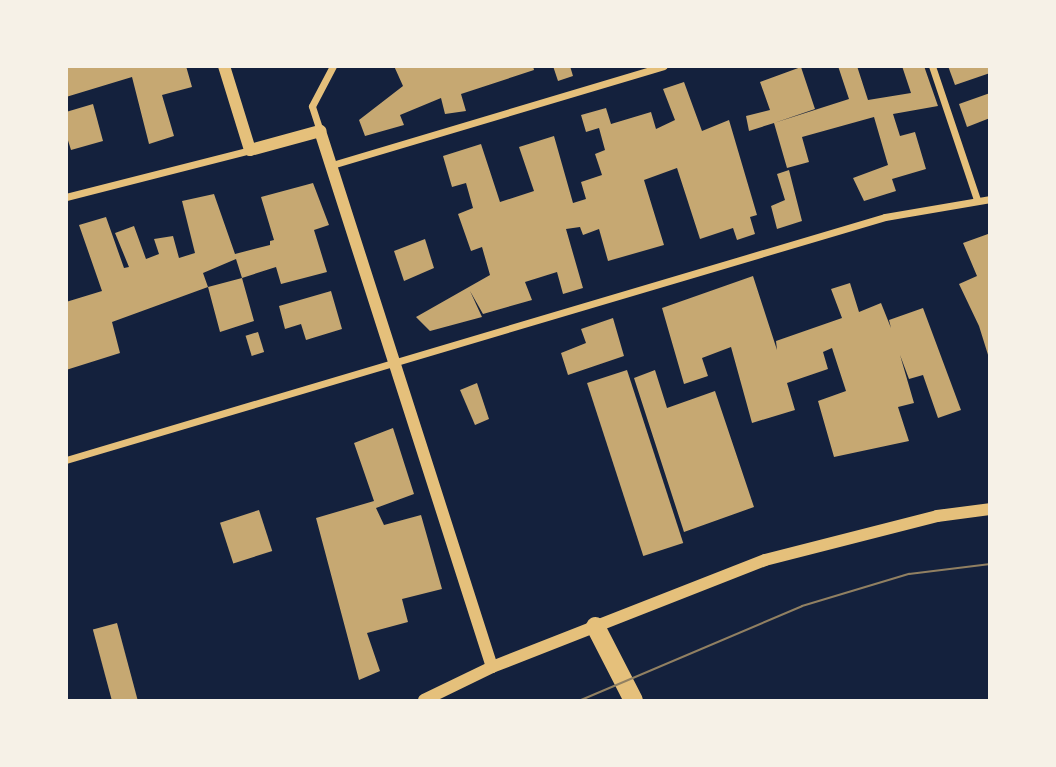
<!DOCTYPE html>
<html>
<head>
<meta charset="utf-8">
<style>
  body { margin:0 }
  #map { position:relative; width:1056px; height:767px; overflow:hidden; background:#14213d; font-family:Arial,sans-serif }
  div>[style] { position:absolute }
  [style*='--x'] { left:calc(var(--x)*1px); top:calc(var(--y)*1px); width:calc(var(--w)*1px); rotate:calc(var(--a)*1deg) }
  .building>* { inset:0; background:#c6a872; transform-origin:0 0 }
  .minor>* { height:7px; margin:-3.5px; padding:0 3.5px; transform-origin:3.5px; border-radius:3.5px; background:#e5c07b }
  .tertiary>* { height:12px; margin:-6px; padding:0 6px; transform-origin:6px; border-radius:6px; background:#e5c07b }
  .trunk>* { height:19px; margin:-9.5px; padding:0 9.5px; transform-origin:9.5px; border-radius:9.5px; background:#e5c07b }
  .tram>* { height:2px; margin:-1px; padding:0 1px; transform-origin:1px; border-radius:1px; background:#918062 }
  span { translate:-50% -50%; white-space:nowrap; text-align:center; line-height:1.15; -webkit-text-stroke:7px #f6f1e7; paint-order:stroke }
  .frame { position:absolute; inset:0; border:68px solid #f6f1e7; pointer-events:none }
</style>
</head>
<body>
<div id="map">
  <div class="building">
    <i style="clip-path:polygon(66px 66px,186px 66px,192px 87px,162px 95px,174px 136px,149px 144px,132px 77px,66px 97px)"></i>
    <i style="clip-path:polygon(394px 66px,533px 66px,534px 70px,461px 94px,466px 111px,445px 114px,441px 98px,400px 115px,404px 125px,365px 136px,359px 120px,403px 86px)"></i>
    <i style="clip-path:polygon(553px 66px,570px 66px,573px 76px,558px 81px)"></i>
    <i style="clip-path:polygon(838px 66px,857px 66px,868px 100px,911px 93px,902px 66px,924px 66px,938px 106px,893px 114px,900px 136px,915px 132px,926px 169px,892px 179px,896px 191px,864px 201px,853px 178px,888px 165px,874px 117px,802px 137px,809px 162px,787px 168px,774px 123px,749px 131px,746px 116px,770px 110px,760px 82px,801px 67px,815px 109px,774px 123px,849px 99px)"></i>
    <i style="clip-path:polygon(948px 66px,990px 66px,990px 73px,955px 85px)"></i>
    <i style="clip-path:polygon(684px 82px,702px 131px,729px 120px,757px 215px,750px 217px,755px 234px,737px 240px,733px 228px,700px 239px,677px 168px,644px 180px,664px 245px,608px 261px,599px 229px,583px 235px,580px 227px,566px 229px,583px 288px,563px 294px,557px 272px,525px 282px,532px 300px,483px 314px,470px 291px,482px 317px,430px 331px,416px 317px,490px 275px,482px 247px,471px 251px,458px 214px,473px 208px,466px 183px,452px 187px,443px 156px,481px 144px,500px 202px,534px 191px,519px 147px,554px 136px,573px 203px,586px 199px,581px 182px,602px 175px,595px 154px,605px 150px,599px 128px,586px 132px,581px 115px,606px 108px,611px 124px,651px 112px,656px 129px,675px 120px,663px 89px)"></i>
    <i style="clip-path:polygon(990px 93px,990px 118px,967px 127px,959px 104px)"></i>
    <i style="clip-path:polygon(93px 104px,103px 141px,71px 150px,66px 134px,66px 112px)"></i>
    <i style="clip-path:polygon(789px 170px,802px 221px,777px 229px,771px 206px,785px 200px,777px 174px)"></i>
    <i style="clip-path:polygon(313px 183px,329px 225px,314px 230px,327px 272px,281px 284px,276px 267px,242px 278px,236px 259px,203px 273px,208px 287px,242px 278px,254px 321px,220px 332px,208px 287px,112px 322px,120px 353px,66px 370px,66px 302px,102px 291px,79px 225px,106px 217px,124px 268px,129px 267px,115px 233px,134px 226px,146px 259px,159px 254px,154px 239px,173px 236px,179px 258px,195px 253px,182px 201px,214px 194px,235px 254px,270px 245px,270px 241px,274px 240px,261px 197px)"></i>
    <i style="clip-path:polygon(988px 234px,990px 238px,989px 358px,979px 326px,959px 284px,977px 276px,963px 243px)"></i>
    <i style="clip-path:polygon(425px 239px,434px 268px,404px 281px,394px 251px)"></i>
    <i style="clip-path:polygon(753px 276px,777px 350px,776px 341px,842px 318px,831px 289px,850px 283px,859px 312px,881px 303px,891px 328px,889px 320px,923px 308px,961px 410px,938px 418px,923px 375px,909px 379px,900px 355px,914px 403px,898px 407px,909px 441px,834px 457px,818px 401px,846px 391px,832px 348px,823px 352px,828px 369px,787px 383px,795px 410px,752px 423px,731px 347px,702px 358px,708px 376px,684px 384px,662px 308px)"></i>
    <i style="clip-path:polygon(331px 291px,342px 329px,306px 340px,301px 324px,285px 329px,279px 306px)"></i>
    <i style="clip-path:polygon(613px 318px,624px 356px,568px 375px,561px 353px,586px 343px,581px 329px)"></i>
    <i style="left:258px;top:332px;width:21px;height:13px;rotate:73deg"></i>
    <i style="left:627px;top:370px;width:182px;height:42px;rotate:72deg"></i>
    <i style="clip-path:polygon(655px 370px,667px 408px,715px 391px,754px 507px,684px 532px,634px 378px)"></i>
    <i style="clip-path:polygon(477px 383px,489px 419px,475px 425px,460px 390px)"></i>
    <i style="clip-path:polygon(393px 428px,414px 494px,376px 508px,384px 525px,421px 515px,442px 589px,402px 599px,408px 622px,367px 633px,380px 671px,359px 680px,316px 518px,374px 501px,354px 443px)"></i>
    <i style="left:259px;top:510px;width:43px;height:41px;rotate:72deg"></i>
    <i style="left:117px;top:623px;width:80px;height:25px;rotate:75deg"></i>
  </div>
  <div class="minor">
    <i style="--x:932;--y:66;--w:141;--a:71.4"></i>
    <i style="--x:320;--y:131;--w:26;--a:-108"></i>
    <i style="--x:312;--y:106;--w:45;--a:-62.3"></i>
    <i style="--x:332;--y:165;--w:346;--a:-16.6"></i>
    <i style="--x:66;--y:197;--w:190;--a:-14.3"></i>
    <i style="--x:66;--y:460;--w:854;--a:-16.53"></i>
    <i style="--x:885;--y:217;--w:107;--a:-9.7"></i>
  </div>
  <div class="tertiary">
    <i style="--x:224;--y:66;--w:88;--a:72.8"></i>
    <i style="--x:250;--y:150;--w:73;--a:-15.2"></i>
    <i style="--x:320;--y:131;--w:563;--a:72.21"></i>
    <i style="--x:424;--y:700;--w:76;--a:-25.9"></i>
    <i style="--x:492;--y:667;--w:293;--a:-21.4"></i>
    <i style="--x:765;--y:560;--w:178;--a:-14.3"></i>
    <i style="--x:937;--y:516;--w:53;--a:-7.5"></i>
  </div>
  <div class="trunk">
    <i style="--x:595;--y:626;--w:83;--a:62.8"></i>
  </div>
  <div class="tram">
    <i style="--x:581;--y:700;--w:240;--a:-23"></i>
    <i style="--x:802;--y:606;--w:112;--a:-16.7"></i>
    <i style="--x:909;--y:574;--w:82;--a:-7"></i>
  </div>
  <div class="frame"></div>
</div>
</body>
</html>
